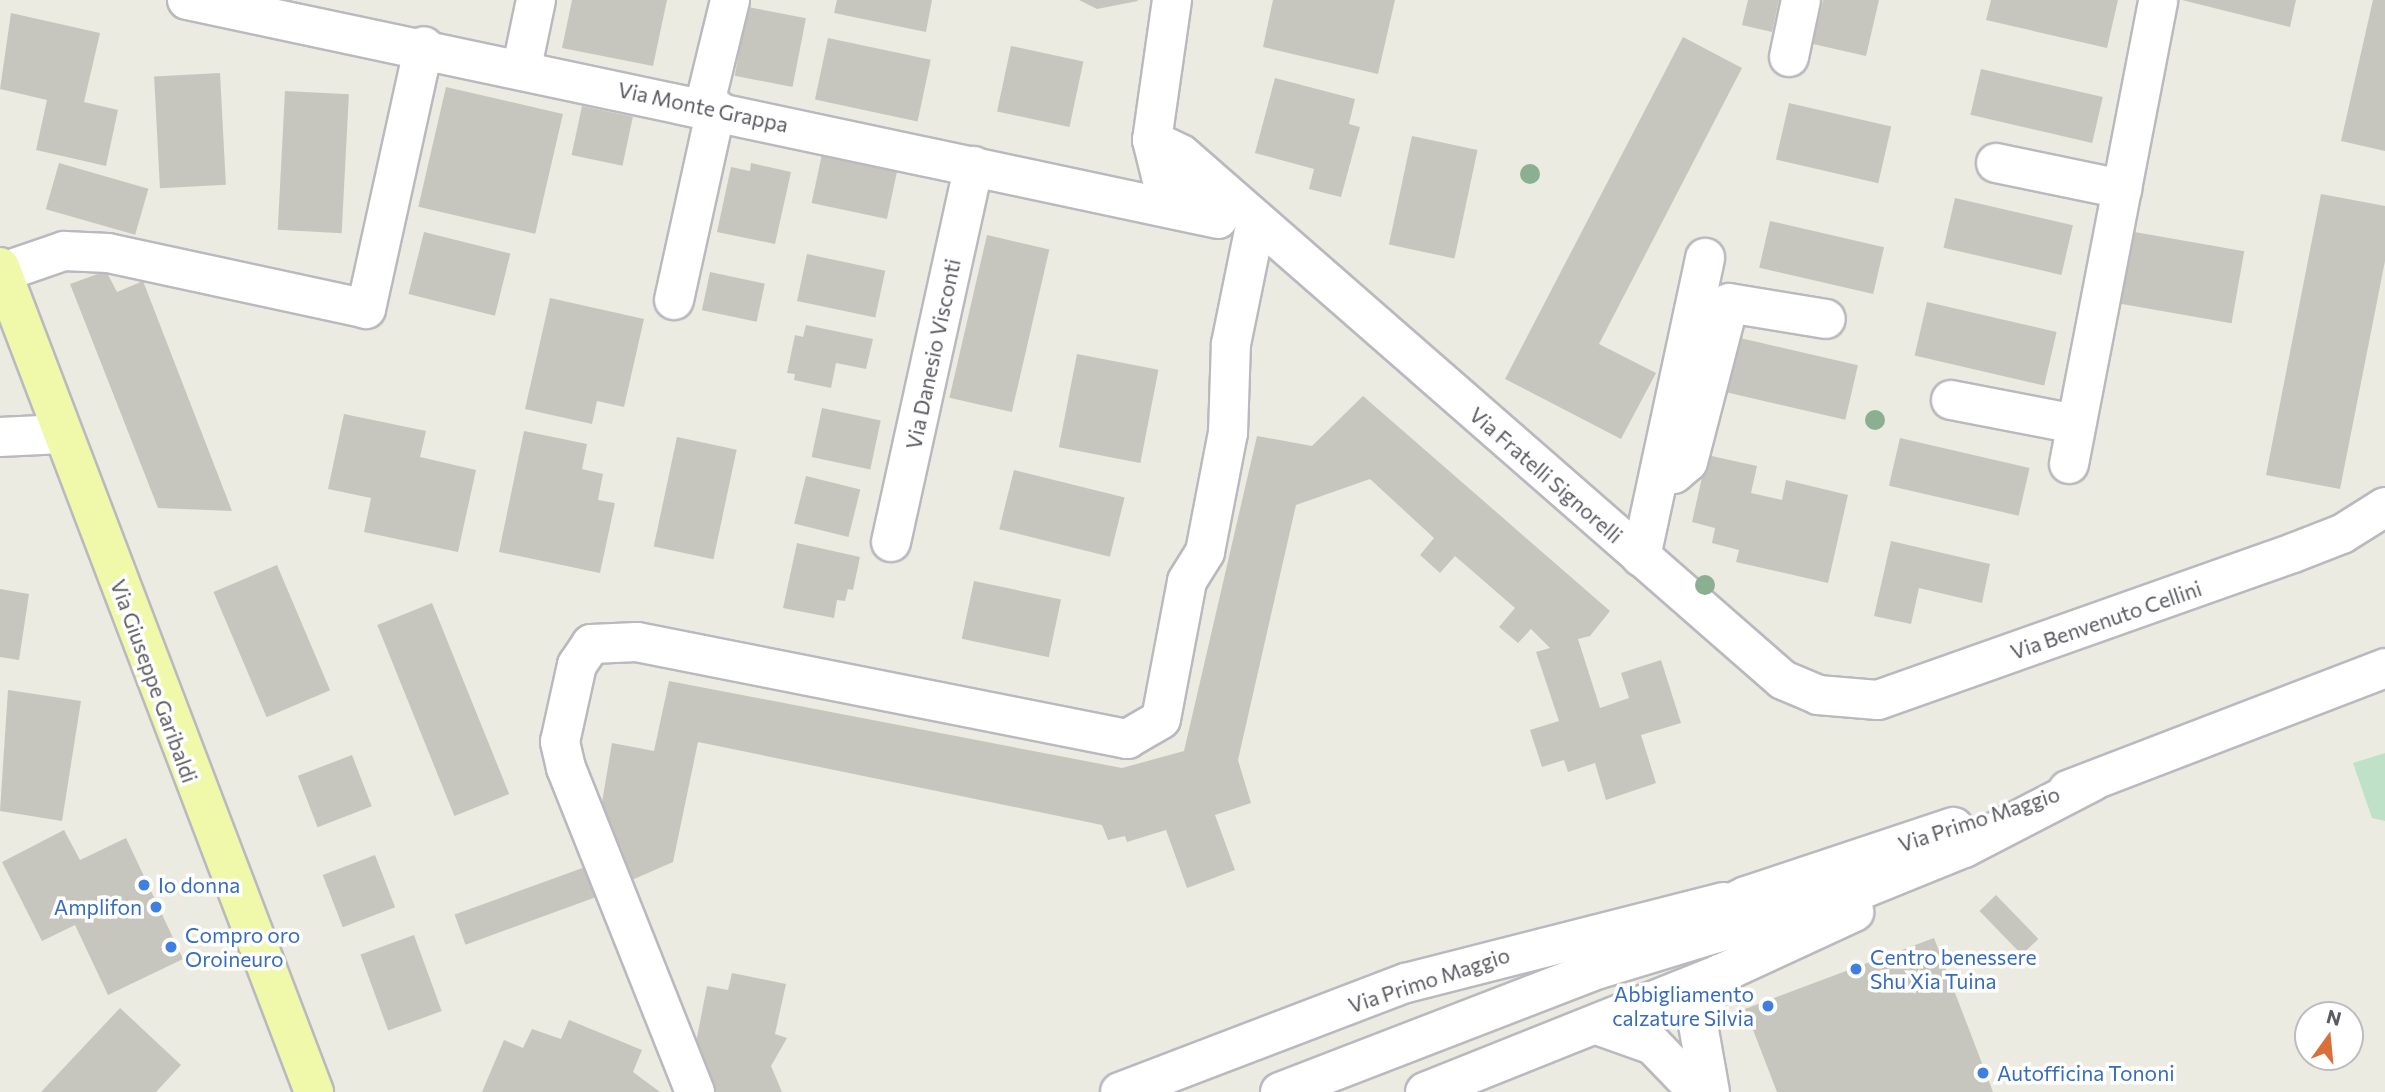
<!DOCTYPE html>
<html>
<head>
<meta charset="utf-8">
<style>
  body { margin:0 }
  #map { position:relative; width:2385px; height:1092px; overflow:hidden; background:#ebebe1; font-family:Commissioner,sans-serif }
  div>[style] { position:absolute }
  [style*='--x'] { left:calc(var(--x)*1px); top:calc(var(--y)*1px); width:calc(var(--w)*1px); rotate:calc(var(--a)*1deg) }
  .green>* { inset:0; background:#bfe1c8 }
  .building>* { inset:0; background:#c7c6be; transform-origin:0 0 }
  .roads { filter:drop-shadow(2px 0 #b9b9bf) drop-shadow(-2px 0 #b9b9bf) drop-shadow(0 2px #b9b9bf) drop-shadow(0 -2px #b9b9bf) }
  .minor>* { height:38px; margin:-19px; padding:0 19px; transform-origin:19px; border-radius:19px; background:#fff }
  .major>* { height:38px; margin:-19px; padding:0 19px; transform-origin:19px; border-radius:19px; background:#f0f8aa }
  .trees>* { width:20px; height:20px; margin:-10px; border-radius:50%; background:#8ab091 }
  .dots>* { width:19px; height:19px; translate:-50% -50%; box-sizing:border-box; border:4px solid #fff; border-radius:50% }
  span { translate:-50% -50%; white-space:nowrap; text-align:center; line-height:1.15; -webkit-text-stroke:7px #fff; paint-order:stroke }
  .street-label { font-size:21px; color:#5a5b61 }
  .shop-label { font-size:21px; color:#366cbe }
  .left { translate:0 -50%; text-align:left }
  .right { translate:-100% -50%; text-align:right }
  .north { position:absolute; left:2294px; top:1001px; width:70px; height:70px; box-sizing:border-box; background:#fff; border:2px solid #bdbdc0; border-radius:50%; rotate:15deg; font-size:19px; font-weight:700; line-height:28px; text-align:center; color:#5a5b61 }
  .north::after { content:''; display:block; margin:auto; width:24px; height:32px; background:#da6f39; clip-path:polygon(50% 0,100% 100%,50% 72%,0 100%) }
</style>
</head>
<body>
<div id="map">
  <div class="green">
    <i style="clip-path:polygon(2385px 753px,2385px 821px,2372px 818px,2353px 763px)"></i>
  </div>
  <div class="building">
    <i style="clip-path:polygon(572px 0,667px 0,653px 66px,562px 48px)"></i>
    <i style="clip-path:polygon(837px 0,932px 0,926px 32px,834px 13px)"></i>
    <i style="clip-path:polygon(1079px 0,1137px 0,1138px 1px,1097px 9px)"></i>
    <i style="clip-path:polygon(1273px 0,1395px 0,1378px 74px,1263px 47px)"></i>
    <i style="clip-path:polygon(1748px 0,1779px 0,1772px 32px,1742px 25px)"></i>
    <i style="clip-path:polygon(1823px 0,1879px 0,1866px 56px,1813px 44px)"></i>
    <i style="clip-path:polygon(1991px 0,2118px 0,2107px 48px,1986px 20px)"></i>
    <i style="clip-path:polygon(2182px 0,2296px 0,2290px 27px)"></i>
    <i style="clip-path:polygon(2373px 0,2385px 0,2385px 151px,2341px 141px)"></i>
    <i style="left:748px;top:7px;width:59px;height:70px;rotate:11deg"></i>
    <i style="clip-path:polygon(11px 13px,100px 33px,84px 102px,118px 110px,106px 166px,36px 150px,47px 100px,0 89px)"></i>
    <i style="clip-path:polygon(1683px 37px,1742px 68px,1599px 344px,1656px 373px,1621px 439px,1505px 379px)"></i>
    <i style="left:828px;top:38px;width:105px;height:63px;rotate:12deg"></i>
    <i style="left:1011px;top:46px;width:74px;height:67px;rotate:12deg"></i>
    <i style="left:1981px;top:69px;width:125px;height:47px;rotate:13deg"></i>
    <i style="left:220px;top:73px;width:112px;height:66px;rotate:87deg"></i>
    <i style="clip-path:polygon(1275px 78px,1355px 99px,1349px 124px,1360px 127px,1341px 197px,1309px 189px,1314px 169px,1255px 153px)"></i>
    <i style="left:446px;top:87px;width:120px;height:123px;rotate:13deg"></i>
    <i style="left:285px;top:91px;width:64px;height:139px;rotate:3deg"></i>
    <i style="left:1789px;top:103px;width:105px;height:58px;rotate:13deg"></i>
    <i style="left:582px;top:106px;width:52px;height:50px;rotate:12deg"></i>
    <i style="left:1412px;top:136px;width:67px;height:111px;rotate:12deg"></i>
    <i style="left:822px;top:154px;width:77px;height:50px;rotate:12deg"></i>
    <i style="left:59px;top:163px;width:93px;height:48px;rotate:16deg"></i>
    <i style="clip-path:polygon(751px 163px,791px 172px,775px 244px,717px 232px,731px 167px,750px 171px)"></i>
    <i style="clip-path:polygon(2321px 194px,2385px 206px,2385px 261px,2340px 489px,2266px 475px)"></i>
    <i style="left:1955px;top:198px;width:121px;height:51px;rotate:13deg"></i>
    <i style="left:1770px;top:221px;width:117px;height:48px;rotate:13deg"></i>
    <i style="left:2129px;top:231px;width:117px;height:73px;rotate:10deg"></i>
    <i style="left:424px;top:232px;width:89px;height:64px;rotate:14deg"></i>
    <i style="left:987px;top:235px;width:64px;height:167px;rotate:13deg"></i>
    <i style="left:807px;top:254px;width:80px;height:48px;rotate:12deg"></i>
    <i style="clip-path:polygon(106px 271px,117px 292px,143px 281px,232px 511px,158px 508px,70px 284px)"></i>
    <i style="left:710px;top:272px;width:56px;height:39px;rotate:12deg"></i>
    <i style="clip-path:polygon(550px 298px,644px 319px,624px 407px,597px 401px,592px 424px,525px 409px)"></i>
    <i style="left:1927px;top:302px;width:133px;height:55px;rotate:13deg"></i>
    <i style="clip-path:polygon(806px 325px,873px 339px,866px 369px,836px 363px,831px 388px,794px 380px,795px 374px,787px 373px,795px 335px,803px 337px)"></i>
    <i style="left:1740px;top:338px;width:121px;height:56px;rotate:13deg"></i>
    <i style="left:1077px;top:354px;width:83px;height:95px;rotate:11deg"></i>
    <i style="clip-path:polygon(1363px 396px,1610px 611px,1590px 636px,1578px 639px,1600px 708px,1629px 698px,1621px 673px,1661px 660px,1681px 723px,1641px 735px,1656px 783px,1606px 800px,1595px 763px,1568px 772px,1564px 760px,1542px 767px,1530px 730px,1559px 721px,1536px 652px,1550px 648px,1531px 629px,1518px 643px,1499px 627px,1515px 608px,1455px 556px,1440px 573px,1420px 555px,1434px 538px,1370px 479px,1296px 505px,1238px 760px,1251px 803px,1215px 815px,1235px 870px,1187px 888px,1166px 830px,1127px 842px,1125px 836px,1108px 840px,1102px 825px,698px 742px,673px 862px,625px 883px,599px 820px,612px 743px,654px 751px,669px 681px,1122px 768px,1184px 751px,1257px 436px,1312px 446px)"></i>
    <i style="left:822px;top:408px;width:60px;height:50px;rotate:12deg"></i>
    <i style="clip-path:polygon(344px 414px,426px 431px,420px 457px,476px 470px,458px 552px,364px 532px,371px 498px,328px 489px)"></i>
    <i style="clip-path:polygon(524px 431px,587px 444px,582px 469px,603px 474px,598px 500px,615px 503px,600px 573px,499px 552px)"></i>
    <i style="left:677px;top:437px;width:61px;height:112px;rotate:12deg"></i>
    <i style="left:1900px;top:438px;width:133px;height:49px;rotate:13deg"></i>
    <i style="clip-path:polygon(1707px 455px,1757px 466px,1751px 493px,1782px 500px,1786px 480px,1848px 495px,1828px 583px,1736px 562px,1739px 550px,1712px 543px,1715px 528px,1692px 522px)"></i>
    <i style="left:1014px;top:470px;width:114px;height:61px;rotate:14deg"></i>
    <i style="left:806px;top:476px;width:56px;height:49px;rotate:14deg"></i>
    <i style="clip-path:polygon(1891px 541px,1990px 564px,1982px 603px,1919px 588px,1911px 624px,1874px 616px)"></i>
    <i style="clip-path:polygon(797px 543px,860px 557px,853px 590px,848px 589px,845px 601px,837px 600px,834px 618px,783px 608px)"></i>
    <i style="left:277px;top:565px;width:136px;height:69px;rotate:67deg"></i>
    <i style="left:974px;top:581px;width:89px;height:59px;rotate:12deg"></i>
    <i style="clip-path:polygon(0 589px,29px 594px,19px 660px,0 657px)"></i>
    <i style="left:432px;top:603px;width:206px;height:59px;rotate:68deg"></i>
    <i style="clip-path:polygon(8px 690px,81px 701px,62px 821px,0 811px)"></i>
    <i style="left:352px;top:755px;width:55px;height:58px;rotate:69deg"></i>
    <i style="clip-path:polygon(64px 830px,80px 860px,126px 838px,183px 959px,108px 995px,75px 925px,42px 941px,2px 862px)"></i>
    <i style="left:375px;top:855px;width:56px;height:56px;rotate:69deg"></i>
    <i style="left:588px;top:866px;width:32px;height:142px;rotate:70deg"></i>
    <i style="left:1996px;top:895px;width:61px;height:23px;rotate:46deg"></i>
    <i style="left:414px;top:935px;width:81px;height:57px;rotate:70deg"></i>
    <i style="clip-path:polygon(1934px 938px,1993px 1092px,1777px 1092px,1745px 1009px)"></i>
    <i style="clip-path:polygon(732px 973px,786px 984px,775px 1034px,787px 1038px,771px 1066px,782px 1092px,712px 1092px,694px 1053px,707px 986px,728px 990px)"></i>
    <i style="clip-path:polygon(120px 1008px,181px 1065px,156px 1092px,41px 1092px)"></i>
    <i style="clip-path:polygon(569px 1020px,642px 1050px,633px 1072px,660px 1092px,482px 1092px,504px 1040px,523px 1048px,532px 1029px,561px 1039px)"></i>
  </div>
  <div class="roads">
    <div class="minor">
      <i style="--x:187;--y:0;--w:1054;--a:11.99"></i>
      <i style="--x:1172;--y:0;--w:141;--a:98.1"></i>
      <i style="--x:1152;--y:140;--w:37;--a:76"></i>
      <i style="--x:1161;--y:176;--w:56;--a:37.7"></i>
      <i style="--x:1789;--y:57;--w:58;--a:-78.1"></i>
      <i style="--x:522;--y:67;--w:68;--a:-78.2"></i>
      <i style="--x:704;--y:107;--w:110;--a:-76.3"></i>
      <i style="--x:1152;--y:140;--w:32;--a:26"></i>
      <i style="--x:1181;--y:154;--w:799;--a:41.15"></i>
      <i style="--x:1783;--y:680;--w:38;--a:23"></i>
      <i style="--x:1818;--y:695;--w:60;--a:4.8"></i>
      <i style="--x:1878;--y:700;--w:440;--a:-19.5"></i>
      <i style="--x:2293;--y:553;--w:53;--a:-21.2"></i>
      <i style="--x:2342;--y:534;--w:51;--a:-32.1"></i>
      <i style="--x:1996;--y:163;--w:129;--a:11.7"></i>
      <i style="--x:0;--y:273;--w:68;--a:-19"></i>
      <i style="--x:64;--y:251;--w:44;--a:2.6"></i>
      <i style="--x:108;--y:253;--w:264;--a:12.2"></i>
      <i style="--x:366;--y:309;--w:269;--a:-77.6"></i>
      <i style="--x:674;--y:300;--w:196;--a:-77.6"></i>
      <i style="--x:1951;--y:400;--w:127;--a:10.9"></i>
      <i style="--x:0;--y:437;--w:62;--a:-2.8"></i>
      <i style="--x:2069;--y:464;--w:472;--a:-79.1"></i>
      <i style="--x:1674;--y:474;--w:18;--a:-41"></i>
      <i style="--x:1688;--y:462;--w:164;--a:-75.5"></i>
      <i style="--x:1729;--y:303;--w:98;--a:9.4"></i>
      <i style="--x:891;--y:542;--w:385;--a:-77.6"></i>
      <i style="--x:1641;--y:557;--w:306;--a:-77.9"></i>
      <i style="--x:2068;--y:790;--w:340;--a:-21"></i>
      <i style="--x:1698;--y:920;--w:54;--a:-26.6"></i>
      <i style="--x:1746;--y:896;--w:219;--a:-18.4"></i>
      <i style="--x:1597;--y:1025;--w:59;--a:19.7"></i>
      <i style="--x:1653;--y:1045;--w:65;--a:46.2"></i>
      <i style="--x:695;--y:1092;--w:349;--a:-111.7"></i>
      <i style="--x:566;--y:768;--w:27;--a:-103"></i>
      <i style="--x:560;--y:742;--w:79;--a:-77.6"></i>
      <i style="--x:577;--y:665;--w:25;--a:-56"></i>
      <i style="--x:591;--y:644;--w:46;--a:-2.5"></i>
      <i style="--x:637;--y:642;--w:500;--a:11.2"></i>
      <i style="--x:1127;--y:739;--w:39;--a:-30"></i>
      <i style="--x:1161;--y:719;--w:140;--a:-79.3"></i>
      <i style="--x:1187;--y:581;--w:34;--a:-58"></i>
      <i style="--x:1205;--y:552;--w:121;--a:-79.1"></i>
      <i style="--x:1228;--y:433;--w:89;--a:-88.1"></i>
      <i style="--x:1231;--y:344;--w:126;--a:-78.5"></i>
      <i style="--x:1120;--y:1092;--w:306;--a:-20.9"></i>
      <i style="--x:1406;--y:983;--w:328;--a:-14.3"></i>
      <i style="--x:1280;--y:1092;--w:342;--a:-21.1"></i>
      <i style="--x:1599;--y:969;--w:276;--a:-16.9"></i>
      <i style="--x:1863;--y:889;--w:109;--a:-22.1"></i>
      <i style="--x:1964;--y:848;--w:144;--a:-27.3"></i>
      <i style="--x:1425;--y:1092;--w:318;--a:-21.8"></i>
      <i style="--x:1720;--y:974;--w:148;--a:-24.8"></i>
      <i style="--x:1710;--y:1092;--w:74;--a:-100.1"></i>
      <i style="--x:1697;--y:1019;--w:51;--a:-62.9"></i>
    </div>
    <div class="major">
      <i style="--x:0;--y:267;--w:883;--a:69.16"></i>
    </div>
  </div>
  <div class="trees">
    <i style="left:1530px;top:174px"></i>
    <i style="left:1875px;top:420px"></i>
    <i style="left:1705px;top:585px"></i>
  </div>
  <div class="dots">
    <i style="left:144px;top:885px;background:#3f7fe0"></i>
    <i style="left:156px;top:907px;background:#3f7fe0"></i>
    <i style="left:171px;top:947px;background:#3f7fe0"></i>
    <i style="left:1856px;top:969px;background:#3f7fe0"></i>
    <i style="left:1768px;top:1006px;background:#3f7fe0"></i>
    <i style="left:1983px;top:1073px;background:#3f7fe0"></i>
  </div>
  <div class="street-label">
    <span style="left:703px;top:107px;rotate:12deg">Via Monte Grappa</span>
    <span style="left:933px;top:354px;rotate:-78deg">Via Danesio Visconti</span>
    <span style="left:1546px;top:475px;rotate:41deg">Via Fratelli Signorelli</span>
    <span style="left:2106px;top:620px;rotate:-19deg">Via Benvenuto Cellini</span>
    <span style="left:154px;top:681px;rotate:70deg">Via Giuseppe Garibaldi</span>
    <span style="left:1979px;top:819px;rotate:-18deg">Via Primo Maggio</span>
    <span style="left:1429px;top:980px;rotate:-18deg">Via Primo Maggio</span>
  </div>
  <div class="shop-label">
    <span class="left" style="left:158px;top:885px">Io donna</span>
    <span class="right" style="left:142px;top:907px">Amplifon</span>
    <span class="left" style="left:185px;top:947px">Compro oro<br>Oroineuro</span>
    <span class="left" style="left:1870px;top:969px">Centro benessere<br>Shu Xia Tuina</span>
    <span class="right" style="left:1754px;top:1006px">Abbigliamento<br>calzature Silvia</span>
    <span class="left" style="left:1997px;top:1073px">Autofficina Tononi</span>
  </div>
  <div class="north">N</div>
</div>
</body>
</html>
